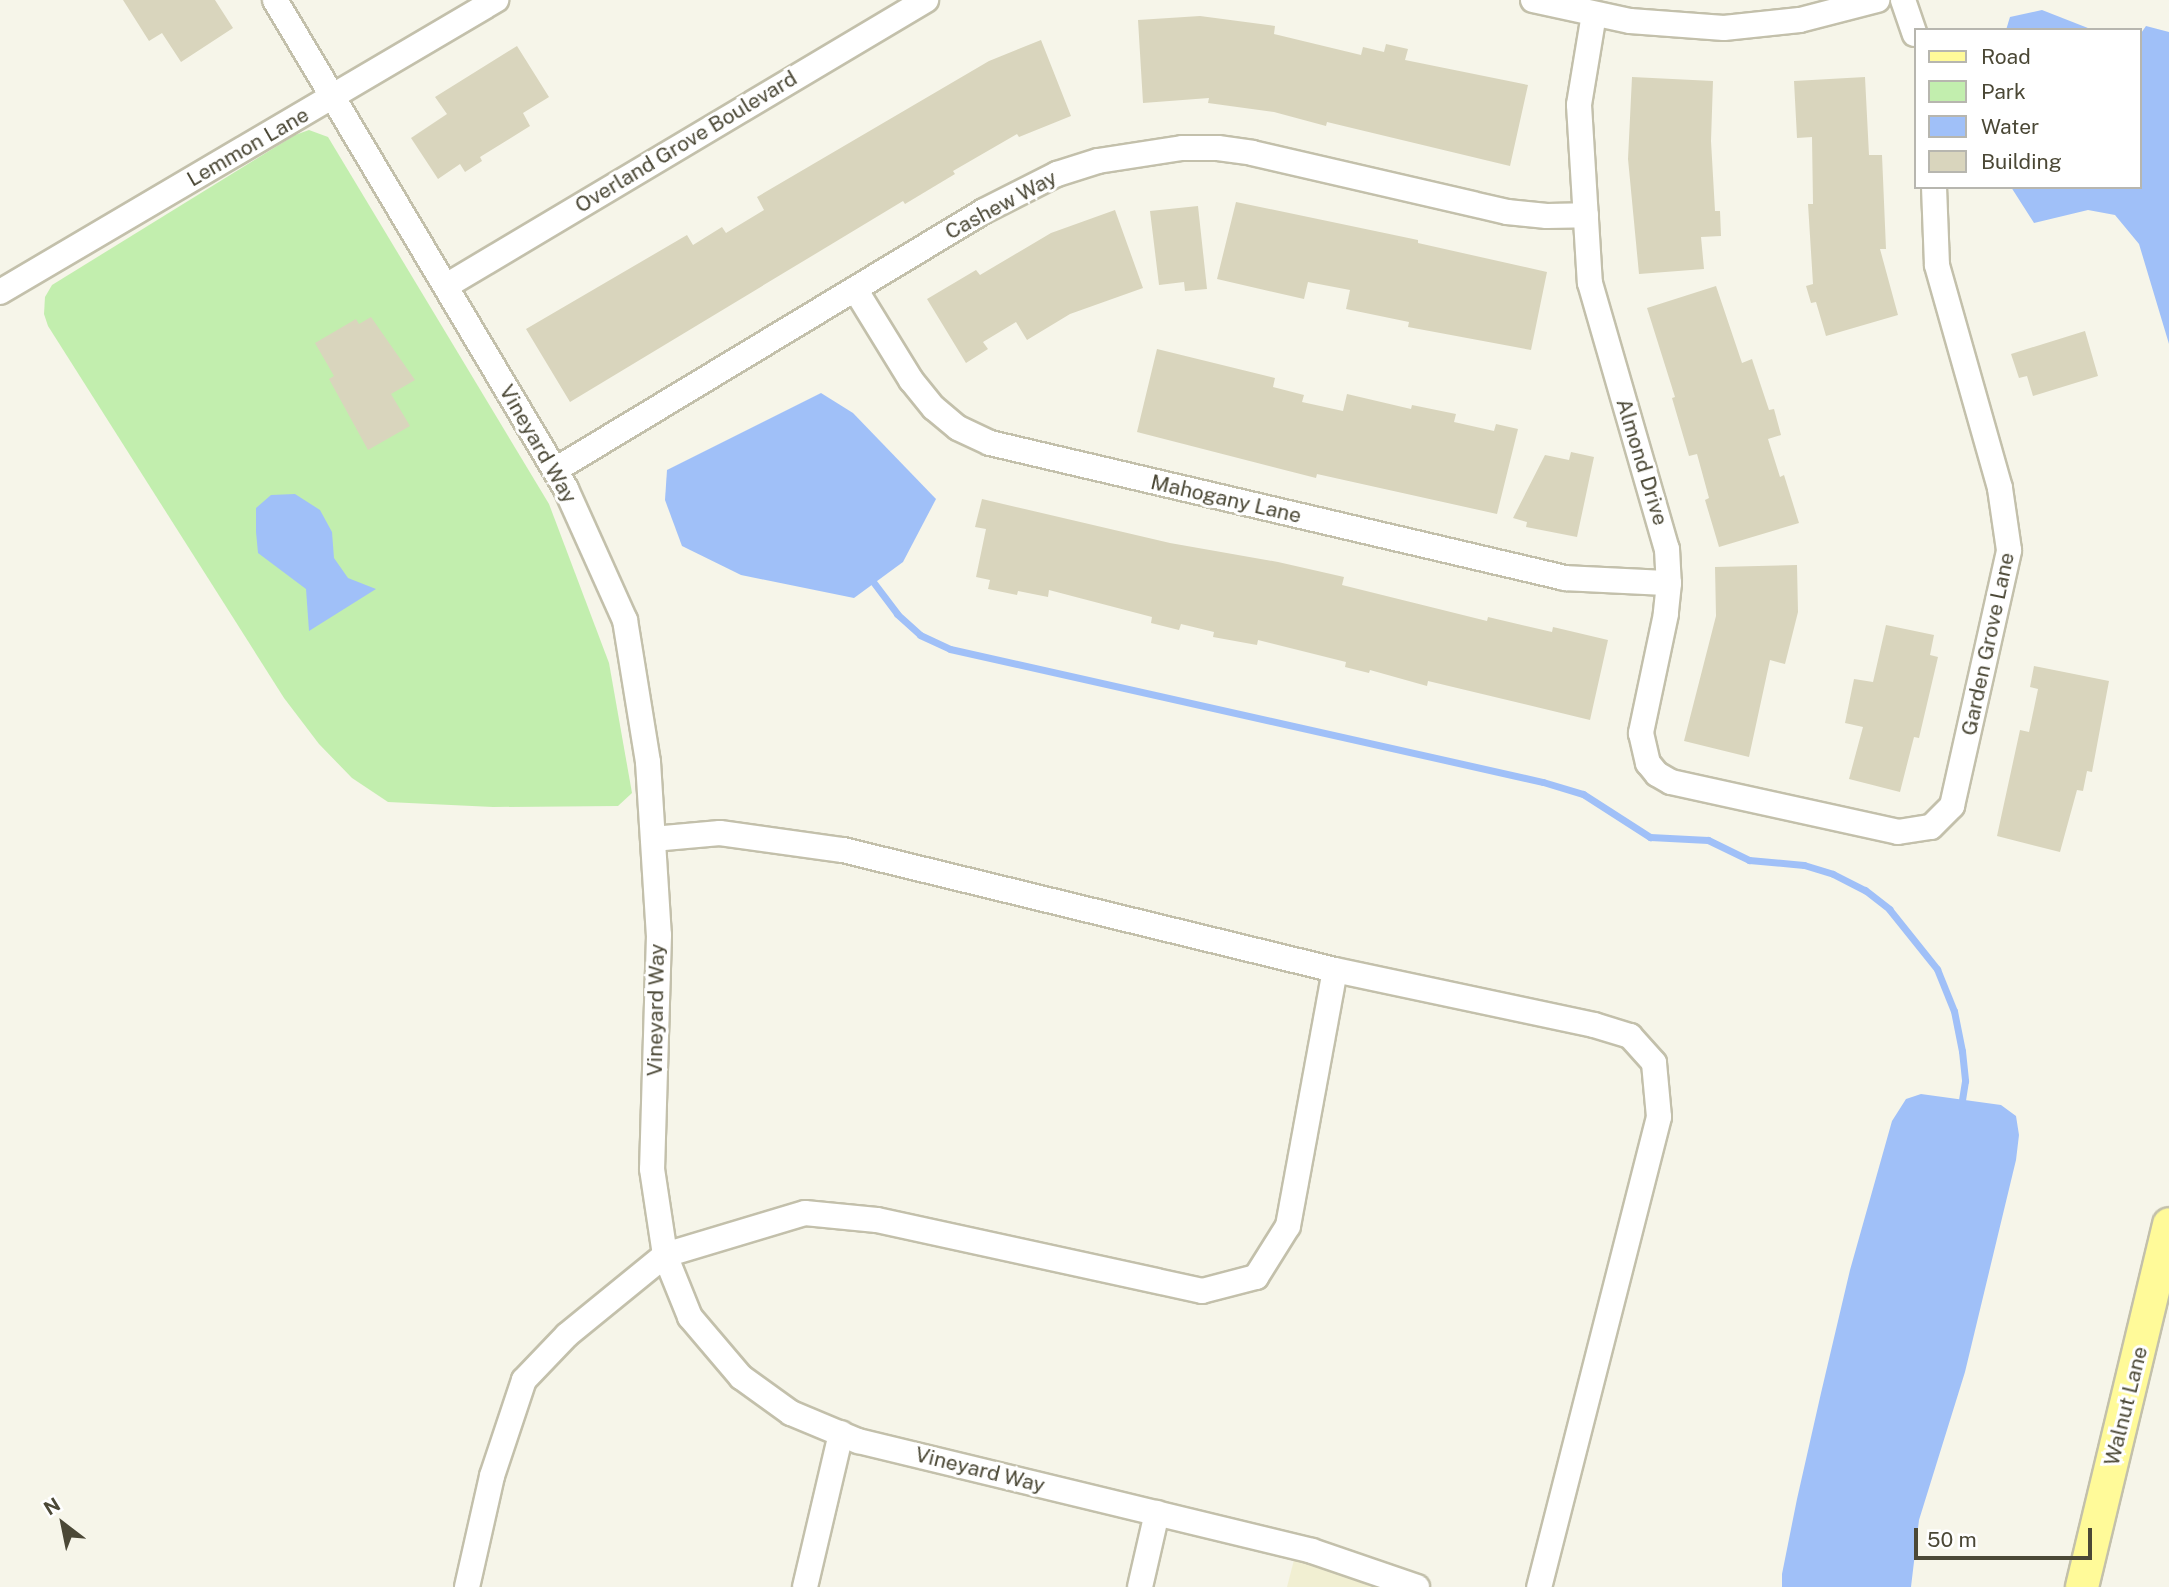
<!DOCTYPE html>
<html>
<head>
<meta charset="utf-8">
<style>
  body { margin:0 }
  #map { position:relative; width:2169px; height:1587px; overflow:hidden; background:#f6f5e9; font-family:"Public Sans",sans-serif }
  div>[style] { position:absolute }
  [style*='--x'] { left:calc(var(--x)*1px); top:calc(var(--y)*1px); width:calc(var(--w)*1px); rotate:calc(var(--a)*1deg) }
  .education>* { inset:0; background:#f1efd2 }
  .green>* { inset:0; background:#c2eeae }
  .water>* { inset:0; background:#a0c0f8 }
  .stream>* { height:7px; margin:-3.5px; padding:0 3.5px; transform-origin:3.5px; border-radius:3.5px; background:#a0c0f8 }
  .building>* { inset:0; background:#d9d5bd }
  .roads { filter:drop-shadow(2px 0 #c3c0ab) drop-shadow(-2px 0 #c3c0ab) drop-shadow(0 2px #c3c0ab) drop-shadow(0 -2px #c3c0ab) }
  .minor>* { height:24px; margin:-12px; padding:0 12px; transform-origin:12px; border-radius:12px; background:#fff }
  .major>* { height:32px; margin:-16px; padding:0 16px; transform-origin:16px; border-radius:16px; background:#fffa99 }
  span { translate:-50% -50%; white-space:nowrap; text-align:center; line-height:1.15; -webkit-text-stroke:6px #fff; paint-order:stroke }
  .street-label { font-size:21px; color:#4b4836 }
  .legend { position:absolute; left:1914px; top:28px; width:228px; height:161px; box-sizing:border-box; background:#fff; border:2px solid #b7b6af; margin:0; padding:9px 12px; list-style:none; font-size:21px; color:#4b4836 }
  .legend li { display:flex; align-items:center; gap:14px; height:35px }
  .legend b { width:35px; border:2px solid #b7b6af }
  .north { position:absolute; left:28px; top:1489px; width:70px; height:70px; -webkit-text-stroke:5px #fff; paint-order:stroke; rotate:328deg; font-size:19px; font-weight:700; line-height:28px; text-align:center; color:#4b4836 }
  .north::after { content:''; display:block; margin:auto; width:24px; height:32px; background:#4b4836; clip-path:polygon(50% 0,100% 100%,50% 72%,0 100%) }
  .scale { position:absolute; left:1914px; top:1528px; width:178px; height:32px; box-sizing:border-box; border:4px solid #4b4836; border-top:0; padding-left:9px; font-size:21px; line-height:24px; white-space:nowrap; color:#4b4836; -webkit-text-stroke:5px #fff; paint-order:stroke }
</style>
</head>
<body>
<div id="map">
  <div class="education">
    <i style="clip-path:polygon(1295px 1556px,1388px 1587px,1287px 1587px)"></i>
  </div>
  <div class="green">
    <i style="clip-path:polygon(309px 130px,328px 137px,549px 504px,609px 663px,632px 793px,618px 806px,493px 807px,388px 802px,352px 778px,319px 744px,284px 698px,48px 326px,44px 314px,45px 297px,52px 285px,295px 135px)"></i>
  </div>
  <div class="water">
    <i style="clip-path:polygon(2042px 10px,2093px 30px,2006px 30px,2010px 17px)"></i>
    <i style="clip-path:polygon(2146px 26px,2169px 32px,2169px 344px,2139px 244px,2115px 215px,2088px 210px,2034px 223px,2011px 187px,2139px 187px,2139px 36px)"></i>
    <i style="clip-path:polygon(821px 393px,853px 413px,936px 499px,903px 562px,854px 598px,741px 575px,682px 546px,665px 500px,667px 470px)"></i>
    <i style="clip-path:polygon(295px 494px,320px 510px,332px 532px,334px 558px,348px 578px,376px 589px,309px 631px,306px 589px,258px 553px,256px 532px,256px 508px,271px 495px)"></i>
    <i style="clip-path:polygon(1921px 1094px,2001px 1105px,2016px 1116px,2019px 1135px,2016px 1160px,1965px 1372px,1919px 1520px,1911px 1587px,1782px 1587px,1782px 1574px,1797px 1499px,1821px 1393px,1850px 1270px,1892px 1121px,1906px 1099px)"></i>
  </div>
  <div class="stream">
    <i style="--x:874;--y:583;--w:39;--a:53"></i>
    <i style="--x:897;--y:614;--w:31;--a:42"></i>
    <i style="--x:920;--y:635;--w:33;--a:25"></i>
    <i style="--x:950;--y:649;--w:608;--a:12.64"></i>
    <i style="--x:1543;--y:782;--w:42;--a:16.7"></i>
    <i style="--x:1583;--y:794;--w:80;--a:32.7"></i>
    <i style="--x:1650;--y:837;--w:58;--a:3"></i>
    <i style="--x:1708;--y:840;--w:46;--a:26"></i>
    <i style="--x:1749;--y:860;--w:55;--a:5.2"></i>
    <i style="--x:1804;--y:865;--w:30;--a:17"></i>
    <i style="--x:1833;--y:874;--w:36;--a:27"></i>
    <i style="--x:1865;--y:890;--w:31;--a:38"></i>
    <i style="--x:1889;--y:909;--w:77;--a:51.3"></i>
    <i style="--x:1937;--y:969;--w:45;--a:68"></i>
    <i style="--x:1954;--y:1011;--w:41;--a:78.7"></i>
    <i style="--x:1962;--y:1051;--w:30;--a:84"></i>
    <i style="--x:1965;--y:1081;--w:19;--a:99"></i>
  </div>
  <div class="building">
    <i style="clip-path:polygon(123px 0,215px 0,233px 28px,181px 62px,162px 33px,149px 41px)"></i>
    <i style="clip-path:polygon(1200px 16px,1275px 26px,1274px 34px,1361px 55px,1363px 47px,1384px 52px,1386px 44px,1408px 49px,1405px 60px,1528px 85px,1510px 166px,1327px 122px,1326px 126px,1274px 112px,1208px 103px,1209px 98px,1143px 103px,1138px 20px)"></i>
    <i style="clip-path:polygon(1041px 40px,1071px 116px,1019px 137px,1017px 134px,953px 171px,955px 174px,905px 204px,903px 201px,570px 402px,526px 329px,687px 235px,693px 245px,722px 227px,726px 233px,764px 210px,757px 197px,989px 61px)"></i>
    <i style="clip-path:polygon(517px 46px,549px 97px,523px 113px,530px 126px,480px 157px,482px 161px,465px 172px,460px 164px,438px 179px,411px 138px,447px 114px,435px 97px)"></i>
    <i style="clip-path:polygon(1632px 77px,1713px 81px,1711px 141px,1715px 211px,1720px 211px,1721px 236px,1701px 237px,1704px 269px,1639px 274px,1628px 159px)"></i>
    <i style="clip-path:polygon(1865px 77px,1869px 155px,1882px 155px,1886px 249px,1880px 249px,1898px 315px,1826px 336px,1816px 302px,1811px 303px,1806px 286px,1813px 284px,1808px 204px,1813px 204px,1812px 137px,1797px 138px,1794px 81px)"></i>
    <i style="clip-path:polygon(1236px 202px,1418px 240px,1418px 243px,1547px 272px,1531px 350px,1408px 327px,1409px 322px,1346px 309px,1350px 290px,1308px 282px,1304px 299px,1217px 279px)"></i>
    <i style="clip-path:polygon(1198px 206px,1207px 289px,1185px 291px,1184px 282px,1159px 285px,1150px 211px)"></i>
    <i style="clip-path:polygon(1115px 210px,1143px 288px,1070px 314px,1027px 340px,1016px 322px,983px 342px,988px 349px,966px 363px,927px 299px,976px 270px,980px 275px,1051px 233px)"></i>
    <i style="clip-path:polygon(1716px 286px,1742px 363px,1752px 359px,1769px 410px,1774px 409px,1781px 435px,1768px 439px,1780px 477px,1784px 475px,1799px 523px,1719px 547px,1705px 500px,1709px 498px,1697px 454px,1689px 456px,1672px 398px,1675px 397px,1647px 308px)"></i>
    <i style="clip-path:polygon(371px 317px,415px 380px,391px 394px,410px 426px,368px 450px,329px 379px,334px 376px,315px 343px,356px 319px,359px 324px)"></i>
    <i style="clip-path:polygon(2085px 331px,2098px 376px,2033px 396px,2027px 376px,2019px 378px,2011px 354px)"></i>
    <i style="clip-path:polygon(1157px 349px,1275px 378px,1273px 387px,1304px 395px,1302px 402px,1343px 411px,1347px 394px,1411px 409px,1412px 405px,1456px 414px,1454px 422px,1494px 431px,1496px 424px,1518px 429px,1497px 514px,1317px 474px,1316px 478px,1137px 432px)"></i>
    <i style="clip-path:polygon(1571px 452px,1594px 457px,1577px 537px,1526px 527px,1527px 522px,1513px 518px,1545px 455px,1569px 460px)"></i>
    <i style="clip-path:polygon(982px 499px,1170px 543px,1278px 562px,1344px 577px,1342px 585px,1487px 621px,1488px 617px,1552px 632px,1553px 627px,1608px 640px,1590px 720px,1428px 681px,1427px 686px,1370px 670px,1369px 673px,1345px 667px,1346px 662px,1258px 640px,1257px 645px,1213px 637px,1214px 632px,1181px 624px,1179px 630px,1151px 623px,1152px 617px,1049px 590px,1048px 597px,1018px 591px,1017px 595px,988px 589px,990px 580px,976px 577px,986px 529px,975px 527px)"></i>
    <i style="clip-path:polygon(1797px 565px,1798px 612px,1785px 664px,1770px 660px,1749px 757px,1684px 741px,1716px 616px,1715px 567px)"></i>
    <i style="clip-path:polygon(1886px 625px,1934px 635px,1930px 655px,1938px 657px,1919px 738px,1914px 737px,1900px 792px,1849px 779px,1863px 727px,1845px 723px,1854px 679px,1873px 682px)"></i>
    <i style="clip-path:polygon(2034px 666px,2109px 681px,2092px 772px,2087px 771px,2083px 791px,2077px 790px,2060px 852px,1997px 836px,2020px 730px,2029px 732px,2038px 689px,2030px 687px)"></i>
  </div>
  <div class="roads">
    <div class="minor">
      <i style="--x:275;--y:0;--w:569;--a:59.24"></i>
      <i style="--x:566;--y:489;--w:144;--a:65.8"></i>
      <i style="--x:625;--y:620;--w:144;--a:80.8"></i>
      <i style="--x:648;--y:762;--w:173;--a:86.4"></i>
      <i style="--x:659;--y:935;--w:234;--a:91.7"></i>
      <i style="--x:652;--y:1169;--w:87;--a:81.4"></i>
      <i style="--x:665;--y:1255;--w:67;--a:68"></i>
      <i style="--x:690;--y:1317;--w:79;--a:49.6"></i>
      <i style="--x:741;--y:1377;--w:62;--a:35.8"></i>
      <i style="--x:791;--y:1413;--w:73;--a:22.7"></i>
      <i style="--x:858;--y:1441;--w:467;--a:13.6"></i>
      <i style="--x:1312;--y:1551;--w:111;--a:18.9"></i>
      <i style="--x:1533;--y:0;--w:99;--a:12.2"></i>
      <i style="--x:1630;--y:21;--w:94;--a:4.3"></i>
      <i style="--x:1724;--y:28;--w:76;--a:-6"></i>
      <i style="--x:1800;--y:20;--w:80;--a:-14.6"></i>
      <i style="--x:1903;--y:0;--w:36;--a:71"></i>
      <i style="--x:1594;--y:14;--w:92;--a:99.4"></i>
      <i style="--x:1579;--y:105;--w:178;--a:86.5"></i>
      <i style="--x:1590;--y:283;--w:277;--a:73.9"></i>
      <i style="--x:1667;--y:549;--w:34;--a:87"></i>
      <i style="--x:1669;--y:583;--w:31;--a:96"></i>
      <i style="--x:1666;--y:614;--w:122;--a:101.9"></i>
      <i style="--x:1641;--y:733;--w:31;--a:77"></i>
      <i style="--x:1648;--y:763;--w:14;--a:51"></i>
      <i style="--x:1657;--y:774;--w:16;--a:30"></i>
      <i style="--x:1671;--y:782;--w:232;--a:12.4"></i>
      <i style="--x:1898;--y:832;--w:33;--a:-9"></i>
      <i style="--x:1931;--y:827;--w:30;--a:-45"></i>
      <i style="--x:1952;--y:806;--w:262;--a:-77.4"></i>
      <i style="--x:2009;--y:550;--w:63;--a:-98.3"></i>
      <i style="--x:2000;--y:488;--w:232;--a:-105.8"></i>
      <i style="--x:1937;--y:265;--w:78;--a:-92.2"></i>
      <i style="--x:446;--y:286;--w:559;--a:-30.79"></i>
      <i style="--x:855;--y:289;--w:107;--a:58.4"></i>
      <i style="--x:911;--y:380;--w:36;--a:51"></i>
      <i style="--x:934;--y:408;--w:31;--a:40"></i>
      <i style="--x:958;--y:428;--w:35;--a:25"></i>
      <i style="--x:990;--y:443;--w:591;--a:13.21"></i>
      <i style="--x:1565;--y:578;--w:104;--a:2.8"></i>
      <i style="--x:0;--y:292;--w:576;--a:-30.49"></i>
      <i style="--x:555;--y:470;--w:501;--a:-31.12"></i>
      <i style="--x:984;--y:211;--w:82;--a:-26.9"></i>
      <i style="--x:1057;--y:174;--w:43;--a:-17.6"></i>
      <i style="--x:1098;--y:161;--w:85;--a:-8.8"></i>
      <i style="--x:1182;--y:148;--w:36;--a:0"></i>
      <i style="--x:1218;--y:148;--w:34;--a:8"></i>
      <i style="--x:1252;--y:153;--w:262;--a:13"></i>
      <i style="--x:1507;--y:212;--w:40;--a:5.7"></i>
      <i style="--x:1547;--y:216;--w:39;--a:-1"></i>
      <i style="--x:653;--y:839;--w:67;--a:-5.1"></i>
      <i style="--x:720;--y:833;--w:124;--a:7.9"></i>
      <i style="--x:843;--y:850;--w:506;--a:13.71"></i>
      <i style="--x:1335;--y:970;--w:265;--a:12"></i>
      <i style="--x:1594;--y:1025;--w:38;--a:17"></i>
      <i style="--x:1630;--y:1036;--w:36;--a:48"></i>
      <i style="--x:1654;--y:1063;--w:54;--a:84.7"></i>
      <i style="--x:1659;--y:1117;--w:485;--a:104.3"></i>
      <i style="--x:467;--y:1587;--w:114;--a:-77.3"></i>
      <i style="--x:492;--y:1476;--w:101;--a:-71.6"></i>
      <i style="--x:524;--y:1380;--w:62;--a:-46.3"></i>
      <i style="--x:567;--y:1335;--w:127;--a:-39.2"></i>
      <i style="--x:665;--y:1255;--w:146;--a:-16.7"></i>
      <i style="--x:805;--y:1213;--w:72;--a:5.6"></i>
      <i style="--x:877;--y:1220;--w:333;--a:12.3"></i>
      <i style="--x:1202;--y:1291;--w:56;--a:-14.5"></i>
      <i style="--x:1256;--y:1277;--w:60;--a:-57.9"></i>
      <i style="--x:1288;--y:1226;--w:260;--a:-79.6"></i>
      <i style="--x:805;--y:1587;--w:158;--a:-76.8"></i>
      <i style="--x:1140;--y:1587;--w:76;--a:-77.1"></i>
    </div>
    <div class="major">
      <i style="--x:2082;--y:1587;--w:373;--a:-76.5"></i>
    </div>
  </div>
  <div class="street-label">
    <span style="left:686px;top:142px;rotate:-31deg">Overland Grove Boulevard</span>
    <span style="left:248px;top:147px;rotate:-30deg">Lemmon Lane</span>
    <span style="left:1001px;top:205px;rotate:-28deg">Cashew Way</span>
    <span style="left:538px;top:444px;rotate:60deg">Vineyard Way</span>
    <span style="left:1642px;top:462px;rotate:73deg">Almond Drive</span>
    <span style="left:1226px;top:499px;rotate:13deg">Mahogany Lane</span>
    <span style="left:1988px;top:644px;rotate:-78deg">Garden Grove Lane</span>
    <span style="left:656px;top:1010px;rotate:-89deg">Vineyard Way</span>
    <span style="left:2126px;top:1406px;rotate:-76deg">Walnut Lane</span>
    <span style="left:980px;top:1470px;rotate:14deg">Vineyard Way</span>
  </div>
  <ul class="legend">
  <li><b style="height:9px;background:#fffa99"></b>Road</li>
  <li><b style="height:19px;background:#c2eeae"></b>Park</li>
  <li><b style="height:19px;background:#a0c0f8"></b>Water</li>
  <li><b style="height:19px;background:#d9d5bd"></b>Building</li>
  </ul>
  <div class="north">N</div>
  <div class="scale">50 m</div>
</div>
</body>
</html>
